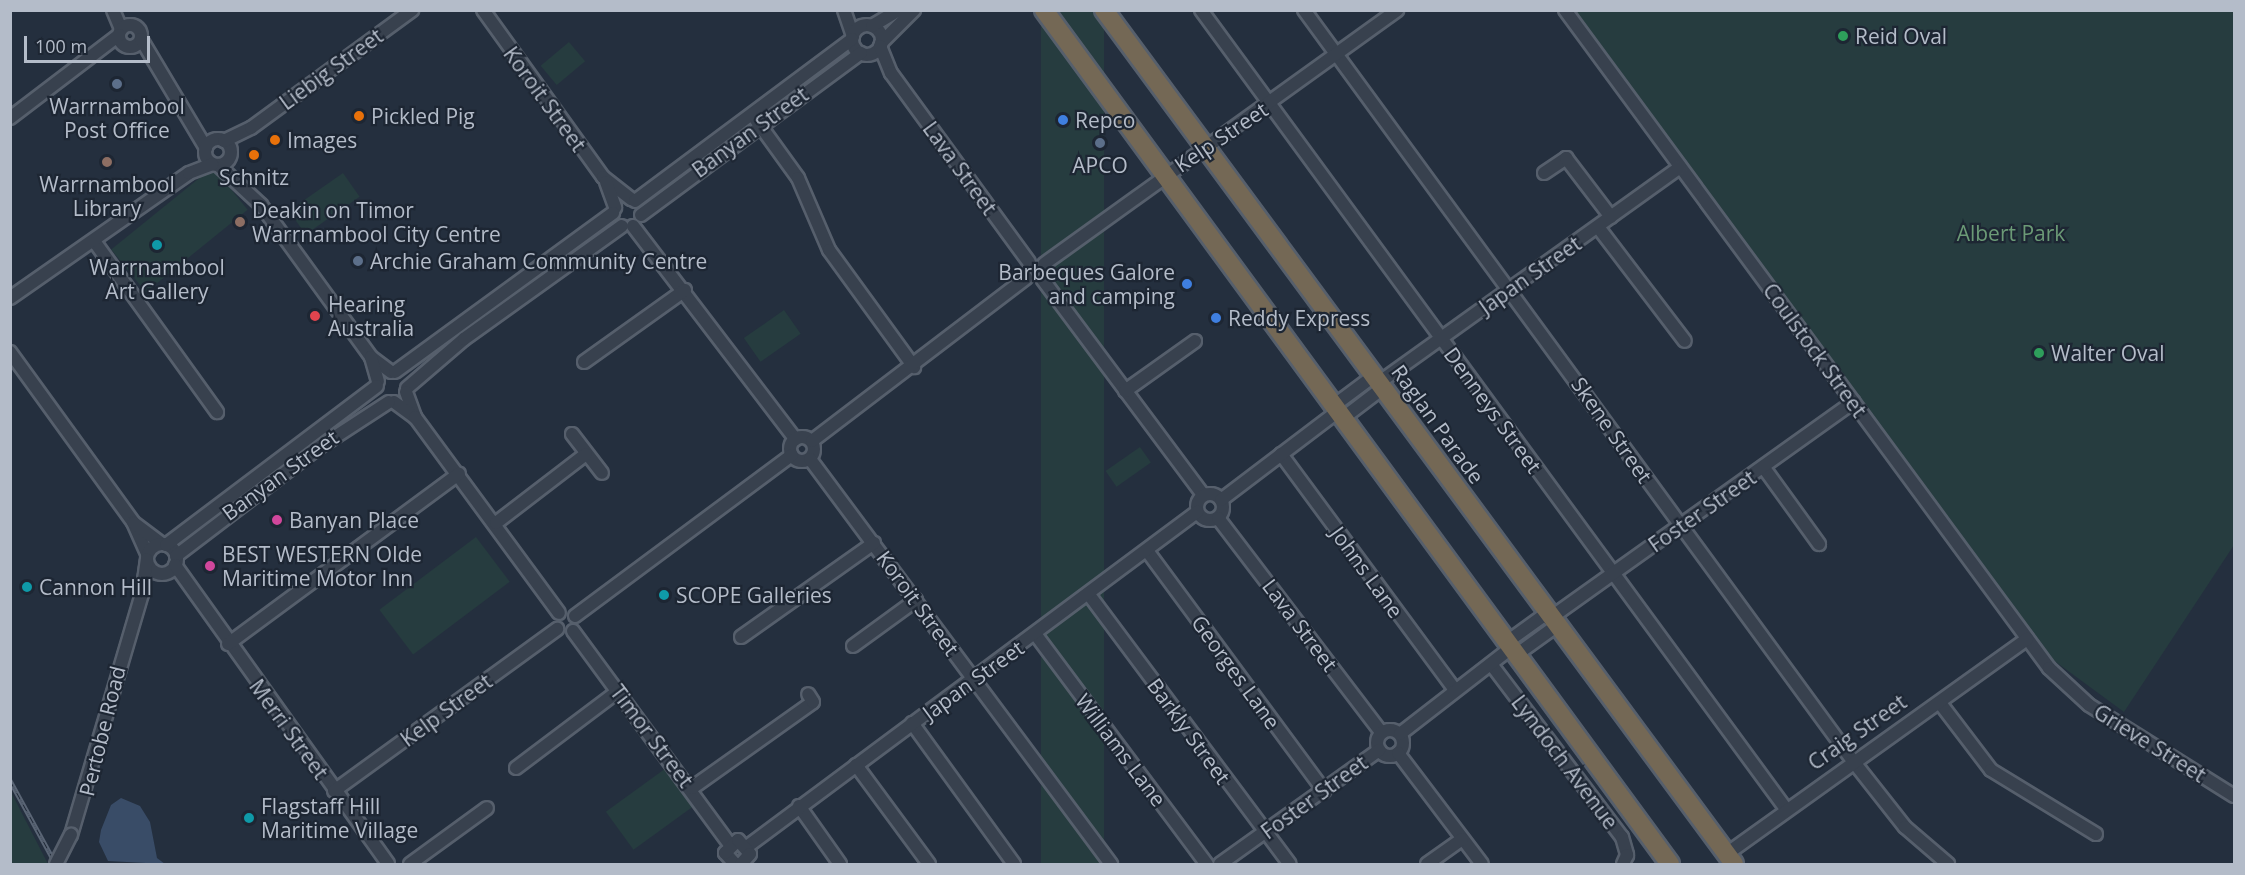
<!DOCTYPE html>
<html>
<head>
<meta charset="utf-8">
<style>
  body { margin:0 }
  #map { position:relative; width:2245px; height:875px; overflow:hidden; background:#242f3e; font-family:"Open Sans",sans-serif }
  div>[style] { position:absolute }
  [style*='--x'] { left:calc(var(--x)*1px); top:calc(var(--y)*1px); width:calc(var(--w)*1px); rotate:calc(var(--a)*1deg) }
  .green>* { inset:0; background:#263c3f; transform-origin:0 0 }
  .water>* { inset:0; background:#394c67 }
  .roads { filter:drop-shadow(2px 0 #565f6c) drop-shadow(-2px 0 #565f6c) drop-shadow(0 2px #565f6c) drop-shadow(0 -2px #565f6c) }
  .minor>* { height:12px; margin:-6px; padding:0 6px; transform-origin:6px; border-radius:6px; background:#38414e }
  .minor>.ring { margin:-6px; padding:0; box-sizing:content-box; background:none; border:12px solid #38414e; border-radius:50% }
  .highway>* { height:18px; margin:-9px; padding:0 9px; transform-origin:9px; border-radius:9px; background:#746855 }
  .rail>* { height:4.5px; margin-top:-2.25px; transform-origin:0; background:repeating-linear-gradient(90deg,#1d2633 0 7px,#5a6575 0 14px); box-sizing:border-box; border-block:2px solid #5a6575 }
  .bridges { filter:drop-shadow(2px 0 #565f6c) drop-shadow(-2px 0 #565f6c) drop-shadow(0 2px #565f6c) drop-shadow(0 -2px #565f6c) }
  .minor-bridge>* { height:12px; margin:-6px; padding:0 6px; transform-origin:6px; border-radius:6px; background:#38414e }
  .dots>* { width:16px; height:16px; translate:-50% -50%; box-sizing:border-box; border:3px solid #1d2633; border-radius:50% }
  span { translate:-50% -50%; white-space:nowrap; text-align:center; line-height:1.15; -webkit-text-stroke:4.5px #1d2633; paint-order:stroke }
  .poi-label { font-size:21px; color:#b4bcc9 }
  .left { translate:0 -50%; text-align:left }
  .right { translate:-100% -50%; text-align:right }
  .street-label { font-size:21px; color:#b4bcc9 }
  .park-label { font-size:21px; color:#6b9a76 }
  .frame { position:absolute; inset:0; border:12px solid #b4bcc9; pointer-events:none }
  .scale { position:absolute; left:24px; top:36px; width:126px; height:27px; box-sizing:border-box; border:3px solid #b4bcc9; border-top:0; padding-left:8px; font-size:18px; line-height:21px; white-space:nowrap; color:#b4bcc9; -webkit-text-stroke:4px #1d2633; paint-order:stroke }
</style>
</head>
<body>
<div id="map">
  <div class="green">
    <i style="left:1041px;top:11px;width:63px;height:1060px"></i>
    <i style="clip-path:polygon(1570px 11px,2234px 11px,2234px 545px,2124px 712px,2041px 651px)"></i>
    <i style="left:569px;top:42px;width:25px;height:37px;rotate:50deg"></i>
    <i style="left:213px;top:167px;width:55px;height:131px;rotate:51deg"></i>
    <i style="left:343px;top:173px;width:29px;height:66px;rotate:55deg"></i>
    <i style="left:784px;top:310px;width:29px;height:49px;rotate:55deg"></i>
    <i style="left:1140px;top:447px;width:19px;height:42px;rotate:55deg"></i>
    <i style="left:476px;top:537px;width:56px;height:121px;rotate:53deg"></i>
    <i style="left:673px;top:763px;width:47px;height:83px;rotate:54deg"></i>
    <i style="clip-path:polygon(11px 792px,48px 864px,11px 864px)"></i>
  </div>
  <div class="water">
    <i style="clip-path:polygon(121px 798px,140px 806px,150px 822px,157px 858px,165px 864px,108px 861px,99px 842px,101px 830px,111px 805px)"></i>
  </div>
  <div class="roads">
    <div class="minor">
      <i style="--x:113;--y:10;--w:21;--a:67"></i>
      <i style="--x:483;--y:10;--w:206;--a:54.3"></i>
      <i style="--x:603;--y:177;--w:36;--a:38"></i>
      <i style="--x:844;--y:10;--w:28;--a:71"></i>
      <i style="--x:1201;--y:10;--w:990;--a:53.79"></i>
      <i style="--x:1304;--y:10;--w:930;--a:53.83"></i>
      <i style="--x:1853;--y:761;--w:84;--a:51.8"></i>
      <i style="--x:1905;--y:827;--w:57;--a:40.7"></i>
      <i style="--x:1565;--y:10;--w:817;--a:53.66"></i>
      <i style="--x:2049;--y:668;--w:54;--a:42.8"></i>
      <i style="--x:2089;--y:705;--w:171;--a:32.1"></i>
      <i class="ring" style="left:119px;top:25px;width:10px;height:10px"></i>
      <i class="ring" style="left:852px;top:25px;width:18px;height:18px"></i>
      <i style="--x:872;--y:26;--w:31;--a:-31"></i>
      <i style="--x:141;--y:39;--w:127;--a:59.2"></i>
      <i style="--x:881;--y:43;--w:47;--a:-45"></i>
      <i style="--x:880;--y:46;--w:29;--a:68"></i>
      <i style="--x:891;--y:73;--w:234;--a:53.9"></i>
      <i style="--x:754;--y:117;--w:75;--a:54.2"></i>
      <i style="--x:798;--y:178;--w:78;--a:66.7"></i>
      <i style="--x:829;--y:250;--w:145;--a:54"></i>
      <i style="--x:10;--y:118;--w:137;--a:-37.3"></i>
      <i class="ring" style="left:205px;top:139px;width:14px;height:14px"></i>
      <i style="--x:224;--y:141;--w:30;--a:-26"></i>
      <i style="--x:251;--y:128;--w:200;--a:-36.2"></i>
      <i style="--x:218;--y:165;--w:59;--a:42.9"></i>
      <i style="--x:261;--y:205;--w:188;--a:54.1"></i>
      <i style="--x:371;--y:357;--w:25;--a:37"></i>
      <i style="--x:1544;--y:173;--w:27;--a:-34"></i>
      <i style="--x:1566;--y:158;--w:74;--a:52.7"></i>
      <i style="--x:606;--y:182;--w:27;--a:70"></i>
      <i style="--x:635;--y:201;--w:271;--a:-36.7"></i>
      <i style="--x:641;--y:215;--w:273;--a:-36.4"></i>
      <i style="--x:633;--y:226;--w:268;--a:52.7"></i>
      <i style="--x:1598;--y:227;--w:143;--a:52.7"></i>
      <i style="--x:94;--y:241;--w:211;--a:54.3"></i>
      <i style="--x:1044;--y:264;--w:435;--a:-35.7"></i>
      <i style="--x:1043;--y:280;--w:268;--a:53.3"></i>
      <i style="--x:10;--y:298;--w:218;--a:-34.9"></i>
      <i style="--x:189;--y:173;--w:25;--a:-21"></i>
      <i style="--x:10;--y:352;--w:210;--a:54.1"></i>
      <i style="--x:133;--y:522;--w:35;--a:66"></i>
      <i style="--x:371;--y:357;--w:25;--a:74"></i>
      <i style="--x:584;--y:362;--w:124;--a:-35.5"></i>
      <i style="--x:395;--y:372;--w:270;--a:-36.1"></i>
      <i style="--x:1380;--y:382;--w:369;--a:-35.6"></i>
      <i style="--x:407;--y:388;--w:75;--a:-40.7"></i>
      <i style="--x:464;--y:339;--w:194;--a:-35.6"></i>
      <i style="--x:1125;--y:391;--w:86;--a:-35.5"></i>
      <i style="--x:406;--y:392;--w:27;--a:70"></i>
      <i style="--x:394;--y:402;--w:26;--a:36"></i>
      <i style="--x:415;--y:417;--w:243;--a:53.7"></i>
      <i style="--x:1332;--y:407;--w:54;--a:-36.7"></i>
      <i style="--x:1342;--y:419;--w:53;--a:-37.3"></i>
      <i style="--x:572;--y:434;--w:49;--a:52.4"></i>
      <i class="ring" style="left:790px;top:437px;width:12px;height:12px"></i>
      <i style="--x:812;--y:441;--w:269;--a:-37.3"></i>
      <i style="--x:1281;--y:454;--w:293;--a:53.6"></i>
      <i style="--x:810;--y:459;--w:505;--a:53.38"></i>
      <i style="--x:1764;--y:468;--w:94;--a:54.1"></i>
      <i class="ring" style="left:1197px;top:494px;width:14px;height:14px"></i>
      <i style="--x:1221;--y:500;--w:146;--a:-37.2"></i>
      <i style="--x:1218;--y:518;--w:270;--a:52.7"></i>
      <i style="--x:134;--y:523;--w:35;--a:37"></i>
      <i style="--x:496;--y:523;--w:113;--a:-37.5"></i>
      <i class="ring" style="left:147px;top:544px;width:18px;height:18px"></i>
      <i style="--x:166;--y:545;--w:264;--a:-37"></i>
      <i style="--x:1148;--y:552;--w:297;--a:53.6"></i>
      <i style="--x:176;--y:556;--w:175;--a:-37.3"></i>
      <i style="--x:315;--y:450;--w:88;--a:-33"></i>
      <i style="--x:175;--y:565;--w:367;--a:54.5"></i>
      <i style="--x:1090;--y:596;--w:334;--a:53.3"></i>
      <i style="--x:575;--y:616;--w:270;--a:-36.6"></i>
      <i style="--x:1549;--y:619;--w:374;--a:-35.5"></i>
      <i style="--x:573;--y:631;--w:263;--a:53.7"></i>
      <i style="--x:1036;--y:635;--w:286;--a:53.3"></i>
      <i style="--x:741;--y:637;--w:163;--a:-35.3"></i>
      <i style="--x:1507;--y:642;--w:48;--a:-35.7"></i>
      <i style="--x:228;--y:644;--w:287;--a:-36.4"></i>
      <i style="--x:853;--y:646;--w:78;--a:-36.1"></i>
      <i style="--x:1516;--y:655;--w:48;--a:-35.7"></i>
      <i style="--x:1491;--y:664;--w:217;--a:52.9"></i>
      <i style="--x:1622;--y:837;--w:19;--a:74"></i>
      <i style="--x:1627;--y:855;--w:10;--a:114"></i>
      <i style="--x:1940;--y:703;--w:84;--a:52.7"></i>
      <i style="--x:1991;--y:770;--w:123;--a:31.4"></i>
      <i style="--x:912;--y:723;--w:174;--a:54.1"></i>
      <i class="ring" style="left:1377px;top:730px;width:14px;height:14px"></i>
      <i style="--x:1400;--y:734;--w:140;--a:-37.8"></i>
      <i style="--x:1398;--y:753;--w:139;--a:52.9"></i>
      <i style="--x:856;--y:765;--w:123;--a:53.6"></i>
      <i style="--x:516;--y:768;--w:128;--a:-37"></i>
      <i style="--x:692;--y:788;--w:148;--a:-35.4"></i>
      <i style="--x:813;--y:702;--w:9;--a:-122"></i>
      <i style="--x:334;--y:791;--w:276;--a:-36"></i>
      <i style="--x:799;--y:806;--w:71;--a:54.7"></i>
      <i style="--x:71;--y:835;--w:251;--a:-73.6"></i>
      <i style="--x:142;--y:594;--w:35;--a:-82"></i>
      <i style="--x:748;--y:846;--w:560;--a:-36.64"></i>
      <i style="--x:1728;--y:853;--w:368;--a:-35.6"></i>
      <i style="--x:410;--y:864;--w:95;--a:-36"></i>
      <i style="--x:735;--y:864;--w:15;--a:-132"></i>
      <i style="--x:725;--y:853;--w:18;--a:-45"></i>
      <i style="--x:738;--y:840;--w:18;--a:49"></i>
      <i style="--x:750;--y:854;--w:13;--a:132"></i>
      <i style="--x:1220;--y:864;--w:196;--a:-35.6"></i>
      <i style="--x:1427;--y:864;--w:43;--a:-35.5"></i>
    </div>
    <div class="highway">
      <i style="--x:1044;--y:10;--w:1059;--a:53.76"></i>
      <i style="--x:1104;--y:10;--w:1061;--a:53.58"></i>
    </div>
  </div>
  <div class="rail">
    <i style="--x:10;--y:780;--w:96;--a:61.3"></i>
  </div>
  <div class="bridges">
    <div class="minor-bridge">
      <i style="--x:56;--y:864;--w:33;--a:-63"></i>
    </div>
  </div>
  <div class="dots">
    <i style="left:1843px;top:36px;background:#2e9e5b"></i>
    <i style="left:117px;top:84px;background:#5c6f8a"></i>
    <i style="left:359px;top:116px;background:#e8710a"></i>
    <i style="left:1063px;top:120px;background:#3f7fe0"></i>
    <i style="left:275px;top:140px;background:#e8710a"></i>
    <i style="left:1100px;top:143px;background:#5c6f8a"></i>
    <i style="left:254px;top:155px;background:#e8710a"></i>
    <i style="left:107px;top:162px;background:#8d6e63"></i>
    <i style="left:240px;top:222px;background:#8d6e63"></i>
    <i style="left:157px;top:245px;background:#0f9aa8"></i>
    <i style="left:358px;top:261px;background:#5c6f8a"></i>
    <i style="left:1187px;top:284px;background:#3f7fe0"></i>
    <i style="left:315px;top:316px;background:#e0444e"></i>
    <i style="left:1216px;top:318px;background:#3f7fe0"></i>
    <i style="left:2039px;top:353px;background:#2e9e5b"></i>
    <i style="left:277px;top:520px;background:#d1479c"></i>
    <i style="left:210px;top:566px;background:#d1479c"></i>
    <i style="left:27px;top:587px;background:#0f9aa8"></i>
    <i style="left:664px;top:595px;background:#0f9aa8"></i>
    <i style="left:249px;top:818px;background:#0f9aa8"></i>
  </div>
  <div class="poi-label">
    <span class="left" style="left:1855px;top:36px">Reid Oval</span>
    <span style="left:117px;top:118px">Warrnambool<br>Post Office</span>
    <span class="left" style="left:371px;top:116px">Pickled Pig</span>
    <span class="left" style="left:1075px;top:120px">Repco</span>
    <span class="left" style="left:287px;top:140px">Images</span>
    <span style="left:1100px;top:165px">APCO</span>
    <span style="left:254px;top:177px">Schnitz</span>
    <span style="left:107px;top:196px">Warrnambool<br>Library</span>
    <span class="left" style="left:252px;top:222px">Deakin on Timor<br>Warrnambool City Centre</span>
    <span class="left" style="left:370px;top:261px">Archie Graham Community Centre</span>
    <span style="left:157px;top:279px">Warrnambool<br>Art Gallery</span>
    <span class="right" style="left:1175px;top:284px">Barbeques Galore<br>and camping</span>
    <span class="left" style="left:328px;top:316px">Hearing<br>Australia</span>
    <span class="left" style="left:1228px;top:318px">Reddy Express</span>
    <span class="left" style="left:2051px;top:353px">Walter Oval</span>
    <span class="left" style="left:289px;top:520px">Banyan Place</span>
    <span class="left" style="left:222px;top:566px">BEST WESTERN Olde<br>Maritime Motor Inn</span>
    <span class="left" style="left:39px;top:587px">Cannon Hill</span>
    <span class="left" style="left:676px;top:595px">SCOPE Galleries</span>
    <span class="left" style="left:261px;top:818px">Flagstaff Hill<br>Maritime Village</span>
  </div>
  <div class="street-label">
    <span style="left:331px;top:69px;rotate:-36deg">Liebig Street</span>
    <span style="left:545px;top:99px;rotate:54deg">Koroit Street</span>
    <span style="left:750px;top:132px;rotate:-36deg">Banyan Street</span>
    <span style="left:1221px;top:137px;rotate:-34deg">Kelp Street</span>
    <span style="left:960px;top:168px;rotate:54deg">Lava Street</span>
    <span style="left:1530px;top:275px;rotate:-35deg">Japan Street</span>
    <span style="left:1815px;top:350px;rotate:54deg">Coulstock Street</span>
    <span style="left:1493px;top:410px;rotate:54deg">Denneys Street</span>
    <span style="left:1438px;top:424px;rotate:54deg">Raglan Parade</span>
    <span style="left:1612px;top:430px;rotate:55deg">Skene Street</span>
    <span style="left:280px;top:475px;rotate:-36deg">Banyan Street</span>
    <span style="left:1702px;top:511px;rotate:-35deg">Foster Street</span>
    <span style="left:1367px;top:572px;rotate:54deg">Johns Lane</span>
    <span style="left:918px;top:603px;rotate:54deg">Koroit Street</span>
    <span style="left:1300px;top:625px;rotate:53deg">Lava Street</span>
    <span style="left:1236px;top:672px;rotate:54deg">Georges Lane</span>
    <span style="left:973px;top:680px;rotate:-36deg">Japan Street</span>
    <span style="left:446px;top:710px;rotate:-36deg">Kelp Street</span>
    <span style="left:289px;top:729px;rotate:54deg">Merri Street</span>
    <span style="left:102px;top:731px;rotate:-76deg">Pertobe Road</span>
    <span style="left:1189px;top:731px;rotate:54deg">Barkly Street</span>
    <span style="left:1857px;top:732px;rotate:-35deg">Craig Street</span>
    <span style="left:652px;top:736px;rotate:53deg">Timor Street</span>
    <span style="left:2150px;top:743px;rotate:32deg">Grieve Street</span>
    <span style="left:1121px;top:750px;rotate:53deg">Williams Lane</span>
    <span style="left:1565px;top:762px;rotate:53deg">Lyndoch Avenue</span>
    <span style="left:1314px;top:797px;rotate:-36deg">Foster Street</span>
  </div>
  <div class="park-label">
    <span style="left:2011px;top:233px">Albert Park</span>
  </div>
  <div class="frame"></div>
  <div class="scale">100 m</div>
</div>
</body>
</html>
